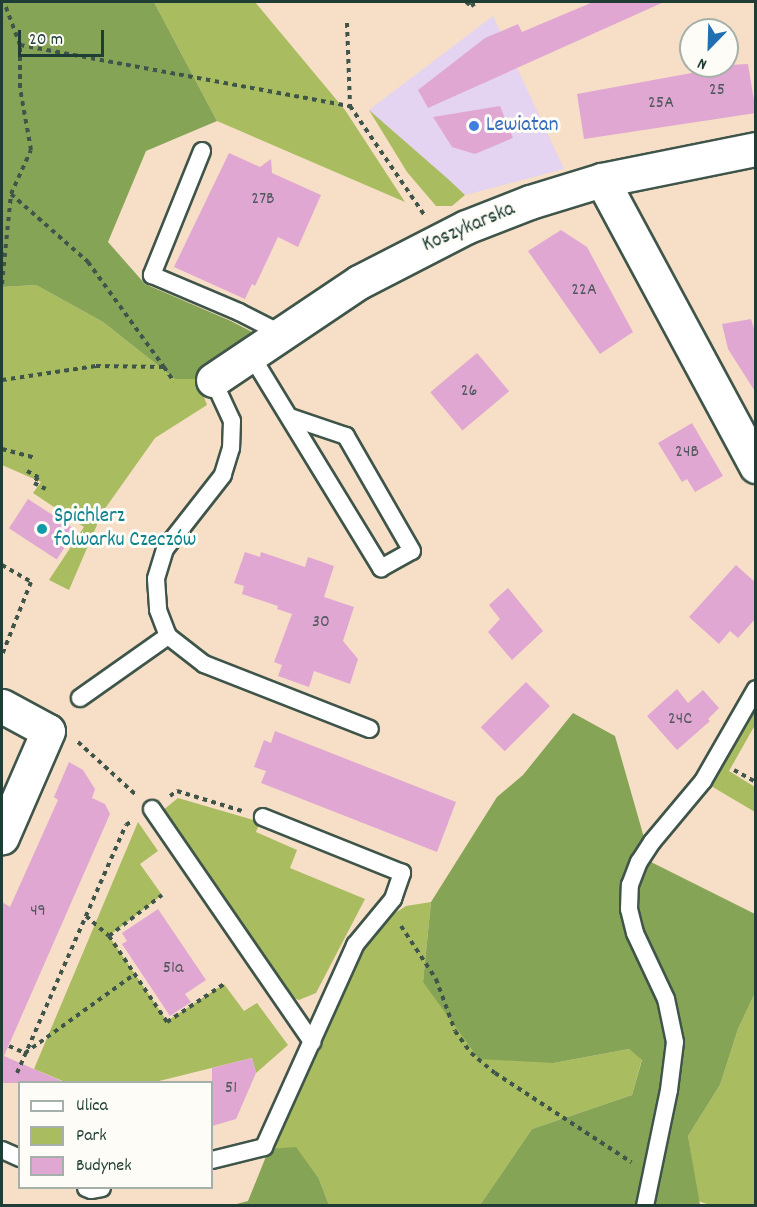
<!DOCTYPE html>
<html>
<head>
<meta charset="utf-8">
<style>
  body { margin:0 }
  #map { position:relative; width:757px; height:1207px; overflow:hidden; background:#f6dfc6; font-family:Dekko,sans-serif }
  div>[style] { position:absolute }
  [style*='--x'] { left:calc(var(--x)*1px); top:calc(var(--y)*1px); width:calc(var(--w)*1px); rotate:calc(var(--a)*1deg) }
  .built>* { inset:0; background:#e4d3f1 }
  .green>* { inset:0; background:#a9bc60 }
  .forest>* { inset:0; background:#86a456 }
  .building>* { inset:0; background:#e1a7d3; transform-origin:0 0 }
  .path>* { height:4px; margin-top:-2px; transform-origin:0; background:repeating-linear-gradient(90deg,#3f554a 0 4.5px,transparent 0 9px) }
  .roads { filter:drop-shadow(2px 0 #3f554a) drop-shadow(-2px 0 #3f554a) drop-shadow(0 2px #3f554a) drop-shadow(0 -2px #3f554a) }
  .service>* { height:16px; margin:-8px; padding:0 8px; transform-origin:8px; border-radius:8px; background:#fff }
  .minor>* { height:33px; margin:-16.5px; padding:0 16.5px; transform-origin:16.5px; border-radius:16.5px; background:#fff }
  .dots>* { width:16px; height:16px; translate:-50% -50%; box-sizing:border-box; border:3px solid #fdfcf7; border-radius:50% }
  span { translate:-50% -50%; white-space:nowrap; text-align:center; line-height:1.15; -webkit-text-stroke:6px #fdfcf7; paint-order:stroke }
  .number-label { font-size:18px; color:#50585c }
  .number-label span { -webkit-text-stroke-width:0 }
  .shop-label { font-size:21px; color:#366cbe }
  .left { translate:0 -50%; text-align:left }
  .street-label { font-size:21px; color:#1f3d34 }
  .culture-label { font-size:21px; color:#0d838f }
  .frame { position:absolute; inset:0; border:3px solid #1f3d34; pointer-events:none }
  .legend { position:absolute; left:18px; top:1081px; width:195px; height:108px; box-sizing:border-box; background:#fdfcf7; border:2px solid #a4b0a9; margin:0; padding:8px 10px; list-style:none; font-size:18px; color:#1f3d34 }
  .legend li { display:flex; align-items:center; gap:12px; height:30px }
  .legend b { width:30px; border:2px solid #a4b0a9 }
  .north { position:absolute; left:679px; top:18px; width:60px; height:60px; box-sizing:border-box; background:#fdfcf7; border:2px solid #a4b0a9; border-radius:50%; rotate:203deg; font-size:16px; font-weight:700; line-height:24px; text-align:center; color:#1f3d34 }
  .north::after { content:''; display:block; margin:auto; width:21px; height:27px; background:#1f6fb2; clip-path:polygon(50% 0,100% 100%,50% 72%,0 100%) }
  .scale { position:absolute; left:18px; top:30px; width:86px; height:27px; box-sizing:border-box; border:3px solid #1f3d34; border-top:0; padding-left:8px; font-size:18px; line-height:21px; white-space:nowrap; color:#1f3d34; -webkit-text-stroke:4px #fdfcf7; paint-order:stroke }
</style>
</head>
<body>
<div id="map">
  <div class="built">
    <i style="clip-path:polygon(493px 16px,564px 169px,465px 195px,369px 110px)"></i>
  </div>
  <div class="green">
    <i style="clip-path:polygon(154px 2px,255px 2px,345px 110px,405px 202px,217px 121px)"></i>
    <i style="clip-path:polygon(369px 110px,448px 179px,465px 195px,452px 206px,436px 206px,407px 172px)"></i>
    <i style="clip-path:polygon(36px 285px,103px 322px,175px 379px,197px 379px,207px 405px,155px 438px,104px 510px,93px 506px,103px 511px,69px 590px,49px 580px,84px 527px,33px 493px,41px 482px,2px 465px,2px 287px)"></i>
    <i style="clip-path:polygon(755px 702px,755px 725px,729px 771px,755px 787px,755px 812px,711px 786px)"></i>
    <i style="clip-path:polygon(178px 798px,260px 822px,256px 832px,297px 850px,290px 868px,365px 899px,316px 993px,299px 1000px,291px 997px,162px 811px)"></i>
    <i style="clip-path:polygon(138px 822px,158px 851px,140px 864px,162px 895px,109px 936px,167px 1021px,224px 984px,244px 1011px,257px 1003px,288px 1045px,256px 1073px,252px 1058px,155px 1082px,65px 1082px,34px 1069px)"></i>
    <i style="clip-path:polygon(431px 902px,423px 982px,554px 1063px,629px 1049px,642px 1059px,632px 1095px,532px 1129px,480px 1205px,329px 1205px,319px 1179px,269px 1149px,362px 946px,381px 922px,406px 906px)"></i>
    <i style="clip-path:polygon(755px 993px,755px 1205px,710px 1205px,698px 1201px,688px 1136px,720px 1085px,738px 1029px)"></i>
  </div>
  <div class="forest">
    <i style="clip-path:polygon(2px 2px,154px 2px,217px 121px,146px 151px,108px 242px,145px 284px,231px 321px,256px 334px,197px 379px,175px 379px,103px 322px,36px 285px,2px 287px)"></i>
    <i style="clip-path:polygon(573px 713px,615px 736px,651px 862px,755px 914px,755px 993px,738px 1029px,720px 1085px,688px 1136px,700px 1205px,480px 1205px,532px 1129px,632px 1095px,642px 1060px,629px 1049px,554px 1063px,479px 1059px,423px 982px,431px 902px,497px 797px,523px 775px)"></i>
    <i style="clip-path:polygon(296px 1147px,319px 1179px,329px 1205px,229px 1206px,248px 1201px,269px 1149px)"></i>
  </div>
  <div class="building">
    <i style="clip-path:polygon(593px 2px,664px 2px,428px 108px,418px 90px,485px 38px,518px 24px,522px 32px)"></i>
    <i style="clip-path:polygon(748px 64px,756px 113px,584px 139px,577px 94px,708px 70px,708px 66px)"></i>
    <i style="clip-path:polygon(500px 106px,513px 138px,475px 154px,452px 147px,433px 117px)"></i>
    <i style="clip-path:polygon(229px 153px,260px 167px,271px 159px,272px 173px,321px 195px,298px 247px,278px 237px,255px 286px,252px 284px,245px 299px,174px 267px)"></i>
    <i style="clip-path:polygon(561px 230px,587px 247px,633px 332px,600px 354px,528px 251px)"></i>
    <i style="clip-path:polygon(751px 319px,756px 335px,756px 393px,728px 349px,722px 324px)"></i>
    <i style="left:477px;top:353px;width:50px;height:61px;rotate:50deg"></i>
    <i style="clip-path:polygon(692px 423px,723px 476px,695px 492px,687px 479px,682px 482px,658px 443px)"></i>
    <i style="left:28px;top:499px;width:57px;height:35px;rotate:33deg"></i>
    <i style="clip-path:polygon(245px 552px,260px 557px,261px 552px,305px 567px,308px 557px,334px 566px,324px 597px,354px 607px,343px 641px,358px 659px,350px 684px,314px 671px,309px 687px,278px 676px,282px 665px,274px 662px,292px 614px,277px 609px,278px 606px,242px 594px,244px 586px,234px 583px)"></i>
    <i style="clip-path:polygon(736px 565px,756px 583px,756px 618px,738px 638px,730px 631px,719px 644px,689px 617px)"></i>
    <i style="clip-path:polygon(508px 588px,543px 631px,512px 660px,488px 632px,500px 619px,489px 605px)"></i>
    <i style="left:526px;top:682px;width:34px;height:64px;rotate:45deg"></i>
    <i style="clip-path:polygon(677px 689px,688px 703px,703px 690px,719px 708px,708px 719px,710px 721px,677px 750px,647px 716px)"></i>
    <i style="clip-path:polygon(275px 731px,456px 802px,437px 852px,261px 783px,266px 771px,254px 767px,264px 740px,271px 743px)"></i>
    <i style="clip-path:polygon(69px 762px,83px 770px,95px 789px,92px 798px,105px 804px,110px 814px,4px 1056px,66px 1083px,2px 1083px,2px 902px,10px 907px,58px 800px,54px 797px)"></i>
    <i style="clip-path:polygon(158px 909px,206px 980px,185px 994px,191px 1002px,170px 1016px,122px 944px,127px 941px,122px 933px)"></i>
    <i style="clip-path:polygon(252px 1058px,256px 1073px,236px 1119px,212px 1126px,212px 1068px)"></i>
  </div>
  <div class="path">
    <i style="--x:466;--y:2;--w:6;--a:39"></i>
    <i style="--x:471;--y:6;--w:7;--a:-34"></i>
    <i style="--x:347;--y:23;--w:83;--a:87.9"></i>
    <i style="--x:350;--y:106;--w:133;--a:55.7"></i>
    <i style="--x:20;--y:45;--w:336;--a:10.5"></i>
    <i style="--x:11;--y:194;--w:103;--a:41.4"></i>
    <i style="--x:88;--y:262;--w:130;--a:54.1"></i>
    <i style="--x:2;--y:284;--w:90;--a:-84.3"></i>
    <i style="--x:11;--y:194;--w:48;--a:-65.6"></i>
    <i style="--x:31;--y:150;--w:63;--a:-100.1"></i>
    <i style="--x:20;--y:88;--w:43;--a:-90"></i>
    <i style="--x:20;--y:45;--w:46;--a:-110.4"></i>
    <i style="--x:2;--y:380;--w:95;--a:-8.5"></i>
    <i style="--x:96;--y:366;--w:68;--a:0.8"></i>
    <i style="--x:164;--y:367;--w:18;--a:56"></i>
    <i style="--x:2;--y:449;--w:34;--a:15"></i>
    <i style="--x:27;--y:471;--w:13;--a:29"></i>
    <i style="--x:38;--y:477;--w:7;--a:124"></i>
    <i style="--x:34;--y:483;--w:13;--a:27"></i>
    <i style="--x:2;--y:565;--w:34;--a:30"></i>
    <i style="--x:31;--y:582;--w:79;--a:111.7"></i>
    <i style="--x:78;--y:742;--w:79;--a:42.4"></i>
    <i style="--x:734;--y:770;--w:25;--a:29"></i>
    <i style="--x:170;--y:796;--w:9;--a:-36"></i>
    <i style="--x:177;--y:791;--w:68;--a:17.1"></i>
    <i style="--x:86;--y:916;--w:30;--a:41"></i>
    <i style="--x:109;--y:936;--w:67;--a:-37.7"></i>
    <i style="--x:401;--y:926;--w:64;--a:56.6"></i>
    <i style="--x:436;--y:979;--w:55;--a:69.9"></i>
    <i style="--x:455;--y:1031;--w:27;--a:54"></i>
    <i style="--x:471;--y:1053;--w:31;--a:40"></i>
    <i style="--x:495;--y:1073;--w:163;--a:33.2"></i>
    <i style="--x:109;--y:936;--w:104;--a:56"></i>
    <i style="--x:167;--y:1022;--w:69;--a:-33.7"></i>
    <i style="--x:9;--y:1046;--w:17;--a:24"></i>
    <i style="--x:25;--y:1053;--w:135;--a:-35.7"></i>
    <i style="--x:17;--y:1073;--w:271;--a:-66.3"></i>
    <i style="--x:126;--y:825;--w:7;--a:-34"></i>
  </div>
  <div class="roads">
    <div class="service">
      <i style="--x:202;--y:151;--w:134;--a:112"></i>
      <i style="--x:152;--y:275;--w:95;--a:23"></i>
      <i style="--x:239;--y:312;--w:46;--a:27.1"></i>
      <i style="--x:251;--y:355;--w:250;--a:58.6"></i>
      <i style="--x:381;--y:568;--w:35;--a:-29"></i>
      <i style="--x:412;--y:551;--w:133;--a:-119.9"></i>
      <i style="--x:346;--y:436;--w:59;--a:-161.3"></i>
      <i style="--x:213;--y:380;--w:45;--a:65.1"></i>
      <i style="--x:232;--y:421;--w:27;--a:92"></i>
      <i style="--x:231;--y:448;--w:28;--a:107"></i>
      <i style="--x:223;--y:475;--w:94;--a:128.1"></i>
      <i style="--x:165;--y:549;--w:31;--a:107"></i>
      <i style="--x:156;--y:579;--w:31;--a:86"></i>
      <i style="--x:158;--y:610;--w:28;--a:69"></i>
      <i style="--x:168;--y:636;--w:46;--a:37.9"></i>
      <i style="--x:204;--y:664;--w:178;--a:21.4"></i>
      <i style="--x:80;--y:698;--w:108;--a:-35.2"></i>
      <i style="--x:152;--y:809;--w:283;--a:55.5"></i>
      <i style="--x:2;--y:1150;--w:20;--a:24"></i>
      <i style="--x:212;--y:1160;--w:54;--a:-14"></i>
      <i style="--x:264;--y:1147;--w:222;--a:-65.7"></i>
      <i style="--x:355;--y:945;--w:60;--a:-50.4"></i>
      <i style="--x:393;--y:899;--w:28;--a:-71"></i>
      <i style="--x:402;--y:873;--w:150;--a:-158.1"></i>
      <i style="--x:86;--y:1188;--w:5;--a:22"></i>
      <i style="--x:91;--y:1190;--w:11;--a:-10"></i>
      <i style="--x:645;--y:1206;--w:118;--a:-78.3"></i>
      <i style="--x:669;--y:1090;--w:48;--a:-82.9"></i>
      <i style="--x:675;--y:1042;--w:44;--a:-101.8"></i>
      <i style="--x:666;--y:999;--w:73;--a:-115.2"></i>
      <i style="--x:635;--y:933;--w:25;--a:-104"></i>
      <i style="--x:629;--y:909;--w:24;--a:-88"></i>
      <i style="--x:630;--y:885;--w:25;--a:-69"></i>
      <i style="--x:639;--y:862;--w:24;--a:-57"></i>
      <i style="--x:652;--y:842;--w:80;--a:-50.1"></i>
      <i style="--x:703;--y:781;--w:106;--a:-60.1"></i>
    </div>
    <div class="minor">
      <i style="--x:602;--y:180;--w:325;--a:61.7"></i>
      <i style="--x:213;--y:380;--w:176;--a:-33.9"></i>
      <i style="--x:359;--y:282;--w:120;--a:-27.2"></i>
      <i style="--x:466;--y:227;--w:69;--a:-21.3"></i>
      <i style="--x:530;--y:202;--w:75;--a:-17"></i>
      <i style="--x:602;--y:180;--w:157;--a:-11.4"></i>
      <i style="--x:2;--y:706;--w:52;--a:28.5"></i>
      <i style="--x:48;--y:731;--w:116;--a:113.5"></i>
    </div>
  </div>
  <div class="dots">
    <i style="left:474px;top:126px;background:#3f7fe0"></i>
    <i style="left:42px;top:529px;background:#0f9aa8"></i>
  </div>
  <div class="number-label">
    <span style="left:717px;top:91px">25</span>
    <span style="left:661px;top:104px">25A</span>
    <span style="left:263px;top:200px">27B</span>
    <span style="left:584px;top:291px">22A</span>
    <span style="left:469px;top:392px">26</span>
    <span style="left:687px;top:453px">24B</span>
    <span style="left:321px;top:623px">30</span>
    <span style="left:680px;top:720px">24C</span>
    <span style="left:38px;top:912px">49</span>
    <span style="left:173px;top:969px">51a</span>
    <span style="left:231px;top:1089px">51</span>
  </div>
  <div class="shop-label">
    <span class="left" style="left:486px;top:126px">Lewiatan</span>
  </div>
  <div class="street-label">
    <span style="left:469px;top:228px;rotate:-23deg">Koszykarska</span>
  </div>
  <div class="culture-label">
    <span class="left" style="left:54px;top:529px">Spichlerz<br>folwarku Czeczów</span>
  </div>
  <div class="frame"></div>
  <ul class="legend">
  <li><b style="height:8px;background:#fff"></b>Ulica</li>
  <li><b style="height:16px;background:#a9bc60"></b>Park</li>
  <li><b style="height:16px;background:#e1a7d3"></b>Budynek</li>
  </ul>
  <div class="north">N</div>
  <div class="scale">20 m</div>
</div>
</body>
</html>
